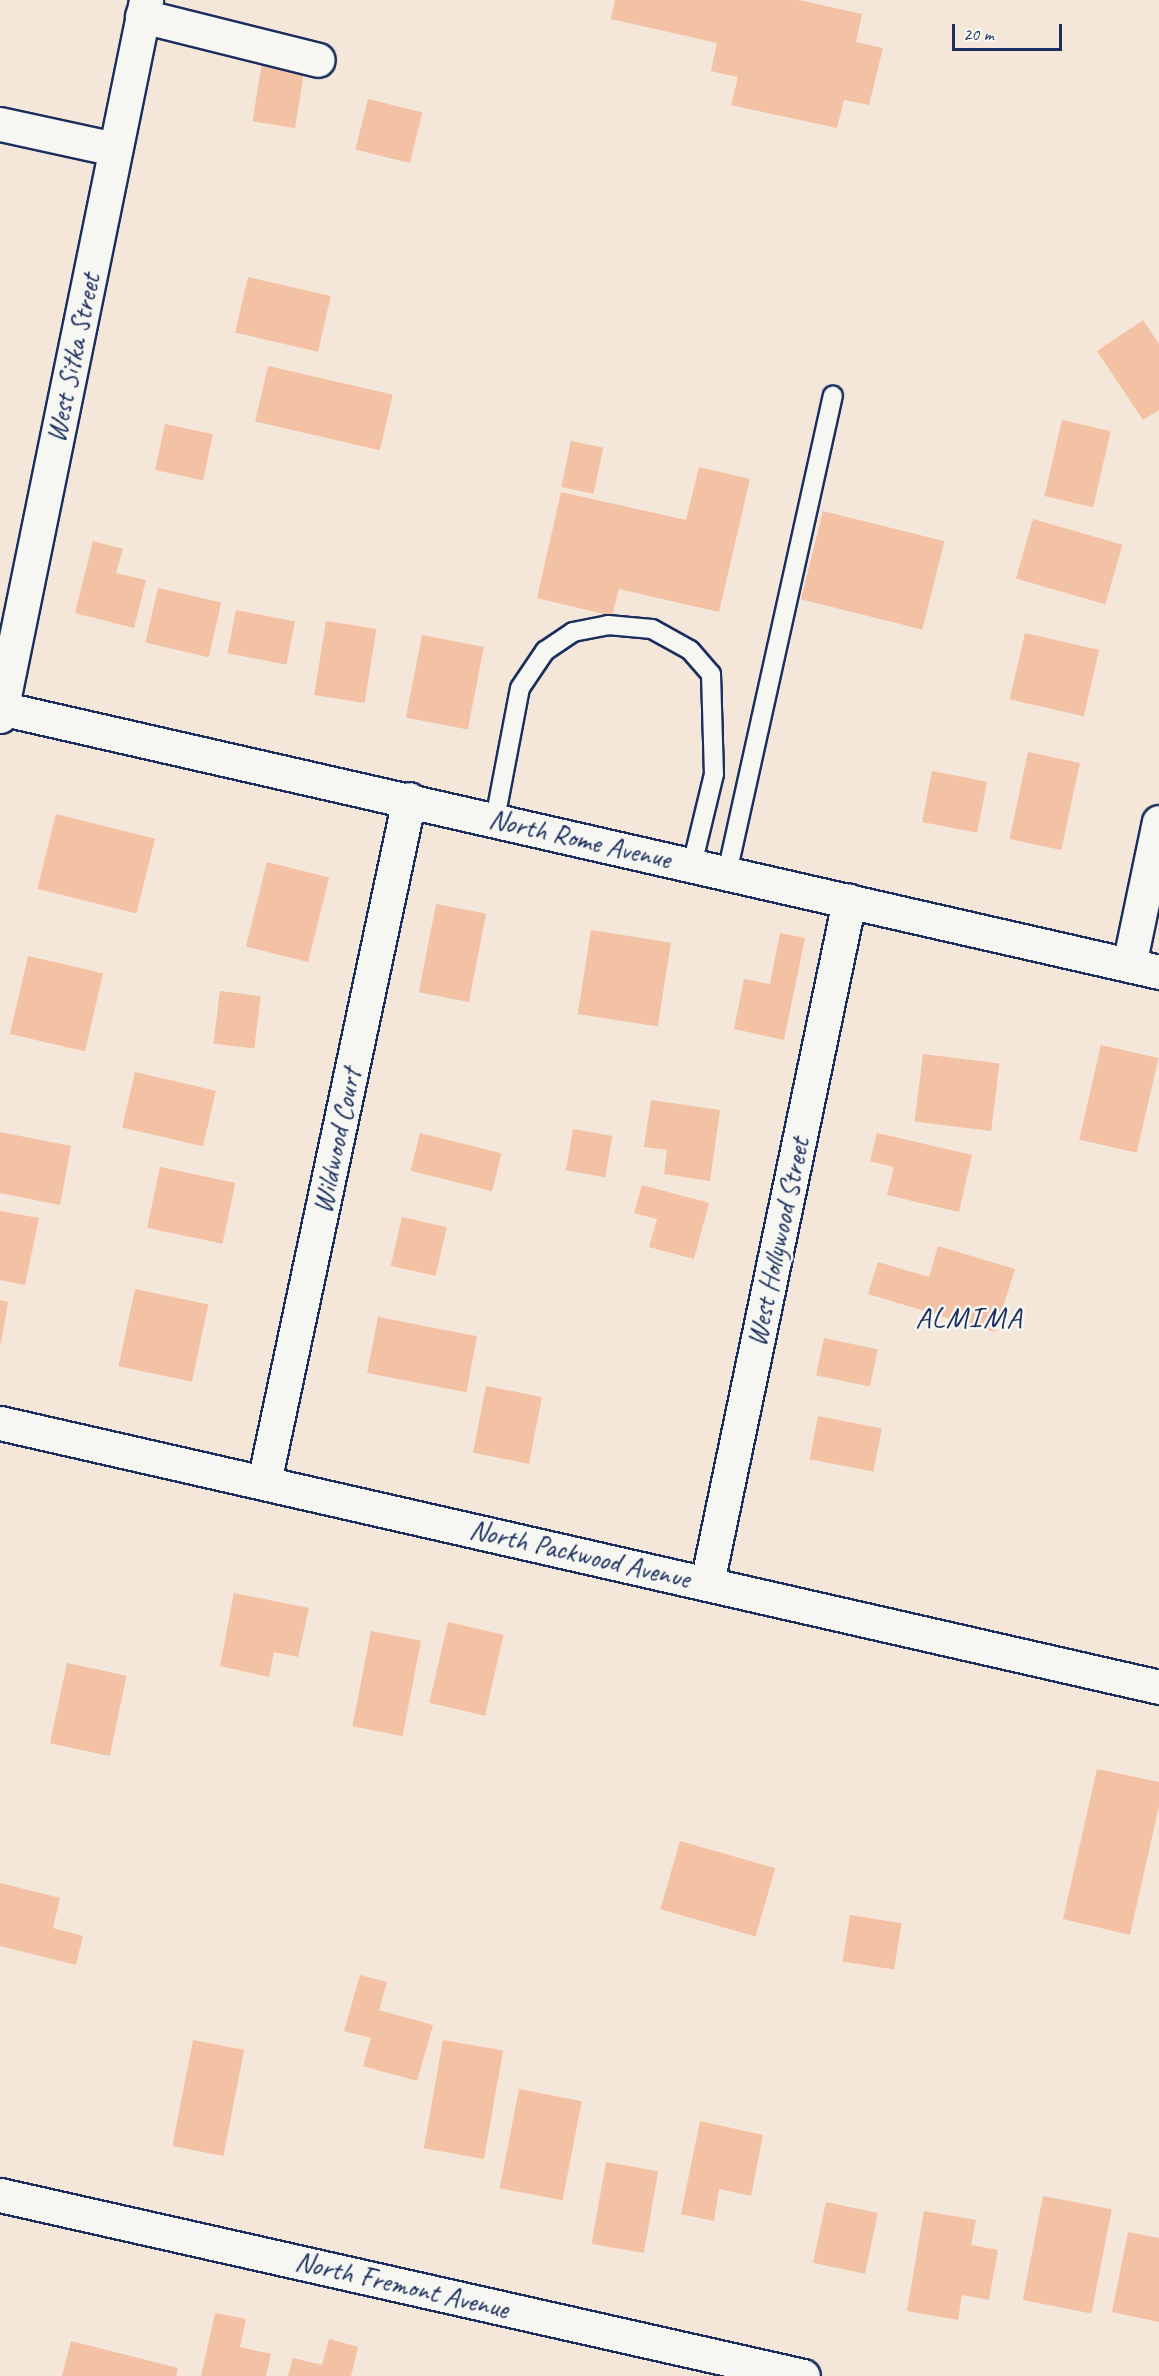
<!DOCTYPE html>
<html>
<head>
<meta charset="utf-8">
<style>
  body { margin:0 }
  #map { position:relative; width:1159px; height:2376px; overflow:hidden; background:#f5e6da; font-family:Caveat,sans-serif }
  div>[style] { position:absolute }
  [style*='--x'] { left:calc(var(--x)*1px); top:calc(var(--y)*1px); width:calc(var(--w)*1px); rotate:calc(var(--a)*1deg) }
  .building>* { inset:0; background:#f3c1a3; transform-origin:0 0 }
  .roads { filter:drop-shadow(2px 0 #1b2f5e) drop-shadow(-2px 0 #1b2f5e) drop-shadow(0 2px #1b2f5e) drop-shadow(0 -2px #1b2f5e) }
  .lane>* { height:18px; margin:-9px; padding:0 9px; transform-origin:9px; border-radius:9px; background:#f6f6f2 }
  .street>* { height:33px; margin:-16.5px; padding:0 16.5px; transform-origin:16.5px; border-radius:16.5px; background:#f6f6f2 }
  .secondary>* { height:33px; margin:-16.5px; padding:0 16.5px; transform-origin:16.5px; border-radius:16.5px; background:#f6f6f2 }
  span { translate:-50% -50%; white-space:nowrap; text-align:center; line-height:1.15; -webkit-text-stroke:5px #f6f6f2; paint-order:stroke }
  .street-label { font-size:28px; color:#1b2f5e }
  .neighbourhood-label { font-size:30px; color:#1b2f5e; letter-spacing:1.5px }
  .scale { position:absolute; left:952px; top:24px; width:110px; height:27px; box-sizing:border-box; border:3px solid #1b2f5e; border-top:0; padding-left:8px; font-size:18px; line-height:21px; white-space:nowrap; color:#1b2f5e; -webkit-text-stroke:4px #f6f6f2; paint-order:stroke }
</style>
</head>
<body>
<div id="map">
  <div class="building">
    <i style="clip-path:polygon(615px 0,799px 0,862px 14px,856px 42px,883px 48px,869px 105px,844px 100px,837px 128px,731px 105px,738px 77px,711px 71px,717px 43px,611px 19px)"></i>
    <i style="left:262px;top:62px;width:43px;height:60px;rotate:9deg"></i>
    <i style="left:368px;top:99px;width:56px;height:52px;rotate:14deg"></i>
    <i style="left:248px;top:277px;width:85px;height:57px;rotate:13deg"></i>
    <i style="clip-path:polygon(1143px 320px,1159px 344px,1159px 410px,1143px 420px,1097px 351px)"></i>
    <i style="left:268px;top:366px;width:128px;height:57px;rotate:13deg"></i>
    <i style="left:1062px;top:420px;width:50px;height:78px;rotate:13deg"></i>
    <i style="left:165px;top:424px;width:49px;height:47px;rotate:12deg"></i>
    <i style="left:571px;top:441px;width:33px;height:47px;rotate:12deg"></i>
    <i style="clip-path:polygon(699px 467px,750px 479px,719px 612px,619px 589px,612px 616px,537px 598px,561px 492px,686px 520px)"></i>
    <i style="left:823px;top:511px;width:125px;height:91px;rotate:14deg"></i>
    <i style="left:1033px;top:519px;width:93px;height:62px;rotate:16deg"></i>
    <i style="clip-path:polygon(93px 541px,123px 549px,116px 573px,146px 580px,134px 628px,75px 613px)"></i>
    <i style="left:158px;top:588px;width:65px;height:56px;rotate:13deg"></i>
    <i style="left:236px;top:610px;width:60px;height:44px;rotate:11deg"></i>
    <i style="left:326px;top:621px;width:51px;height:75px;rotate:9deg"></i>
    <i style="left:1025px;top:633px;width:76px;height:68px;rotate:13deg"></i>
    <i style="left:422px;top:635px;width:63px;height:84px;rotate:11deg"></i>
    <i style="left:1028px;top:752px;width:53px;height:89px;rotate:12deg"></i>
    <i style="left:932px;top:771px;width:56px;height:52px;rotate:11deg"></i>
    <i style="left:56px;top:814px;width:102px;height:77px;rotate:14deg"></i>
    <i style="left:267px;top:862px;width:64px;height:87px;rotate:14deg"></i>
    <i style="left:436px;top:904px;width:51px;height:90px;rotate:11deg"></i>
    <i style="left:591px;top:930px;width:81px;height:85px;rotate:9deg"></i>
    <i style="clip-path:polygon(780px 933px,805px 938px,784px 1040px,734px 1029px,744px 979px,770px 984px)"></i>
    <i style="left:28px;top:956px;width:77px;height:80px;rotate:13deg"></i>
    <i style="left:220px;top:991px;width:41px;height:53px;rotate:7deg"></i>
    <i style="left:1101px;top:1045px;width:59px;height:97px;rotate:13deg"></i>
    <i style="left:923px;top:1054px;width:77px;height:68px;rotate:7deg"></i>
    <i style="left:135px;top:1072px;width:83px;height:57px;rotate:13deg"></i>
    <i style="clip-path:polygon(651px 1100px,720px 1110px,710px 1181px,664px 1174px,667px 1150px,644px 1147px)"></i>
    <i style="left:573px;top:1129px;width:40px;height:42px;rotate:10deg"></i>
    <i style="clip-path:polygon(0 1132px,71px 1146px,60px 1205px,0 1193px)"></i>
    <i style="left:420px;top:1133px;width:84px;height:39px;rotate:14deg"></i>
    <i style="clip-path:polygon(877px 1133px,972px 1155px,959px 1212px,887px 1195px,894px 1167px,870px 1161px)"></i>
    <i style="left:160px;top:1167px;width:77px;height:62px;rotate:12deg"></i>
    <i style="clip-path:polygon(642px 1185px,709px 1203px,694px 1259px,649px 1247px,657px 1219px,634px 1213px)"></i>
    <i style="clip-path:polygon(0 1211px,39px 1218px,25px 1285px,0 1280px)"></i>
    <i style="left:402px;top:1217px;width:46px;height:50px;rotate:13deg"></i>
    <i style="clip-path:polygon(938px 1246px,1015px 1269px,995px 1332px,868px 1294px,878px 1262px,929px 1277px)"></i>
    <i style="left:135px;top:1289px;width:75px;height:79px;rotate:12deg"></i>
    <i style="clip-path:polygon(0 1300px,8px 1302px,1px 1343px,0 1343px)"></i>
    <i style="left:378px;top:1317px;width:101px;height:57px;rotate:11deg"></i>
    <i style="left:824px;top:1338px;width:55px;height:38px;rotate:12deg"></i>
    <i style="left:486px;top:1386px;width:57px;height:68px;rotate:11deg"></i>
    <i style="left:818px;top:1416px;width:65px;height:44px;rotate:11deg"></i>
    <i style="clip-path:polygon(234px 1593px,309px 1608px,298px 1657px,274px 1652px,269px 1677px,220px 1666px)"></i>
    <i style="left:448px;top:1622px;width:57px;height:83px;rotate:13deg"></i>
    <i style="left:371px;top:1631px;width:51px;height:97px;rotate:11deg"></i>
    <i style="left:67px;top:1663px;width:61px;height:82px;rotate:12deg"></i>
    <i style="clip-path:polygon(1097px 1769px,1159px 1782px,1159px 1806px,1130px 1935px,1063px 1919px)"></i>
    <i style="left:680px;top:1841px;width:99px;height:71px;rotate:16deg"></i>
    <i style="clip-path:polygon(0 1883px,60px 1898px,53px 1928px,83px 1936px,76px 1965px,0 1946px)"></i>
    <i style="left:850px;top:1915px;width:52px;height:47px;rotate:9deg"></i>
    <i style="clip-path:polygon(360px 1975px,387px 1982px,379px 2010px,433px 2025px,417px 2081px,363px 2066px,371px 2038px,344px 2031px)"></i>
    <i style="left:193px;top:2040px;width:52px;height:108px;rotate:11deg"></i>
    <i style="left:443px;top:2040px;width:61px;height:110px;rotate:10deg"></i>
    <i style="left:519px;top:2089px;width:64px;height:101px;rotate:11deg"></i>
    <i style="clip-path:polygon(700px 2121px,763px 2135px,751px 2196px,719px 2189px,714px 2221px,681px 2214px)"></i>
    <i style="left:606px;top:2162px;width:53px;height:83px;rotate:10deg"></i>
    <i style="left:1043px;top:2196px;width:70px;height:106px;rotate:11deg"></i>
    <i style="left:826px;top:2202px;width:53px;height:62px;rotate:12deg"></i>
    <i style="clip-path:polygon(924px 2211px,976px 2220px,971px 2245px,998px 2250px,989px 2300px,962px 2295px,958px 2320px,907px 2311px)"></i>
    <i style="clip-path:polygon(1128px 2232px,1159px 2238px,1159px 2322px,1112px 2312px)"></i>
    <i style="clip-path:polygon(215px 2313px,246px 2319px,240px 2347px,271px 2354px,266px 2376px,201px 2376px)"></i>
    <i style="clip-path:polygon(329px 2339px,358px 2347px,351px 2376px,288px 2376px,293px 2358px,322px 2365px)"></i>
    <i style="clip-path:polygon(71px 2341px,178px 2368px,176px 2376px,62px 2376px)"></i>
  </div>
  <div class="roads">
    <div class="lane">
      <i style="--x:495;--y:819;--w:133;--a:-79.2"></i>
      <i style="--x:520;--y:688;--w:45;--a:-56"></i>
      <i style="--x:545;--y:651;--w:34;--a:-34"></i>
      <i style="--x:573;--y:632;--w:36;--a:-11"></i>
      <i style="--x:608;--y:625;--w:44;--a:5.2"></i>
      <i style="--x:652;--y:629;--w:43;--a:28.9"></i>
      <i style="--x:690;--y:650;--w:32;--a:49"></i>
      <i style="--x:711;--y:674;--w:100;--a:88.3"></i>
      <i style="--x:714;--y:774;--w:94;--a:103.6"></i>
      <i style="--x:727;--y:873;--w:489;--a:-77.5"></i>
    </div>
    <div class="street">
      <i style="--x:142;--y:16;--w:181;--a:14"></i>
      <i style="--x:0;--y:124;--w:118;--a:12.3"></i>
      <i style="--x:0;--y:716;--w:731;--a:-78.47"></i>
      <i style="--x:1129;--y:965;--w:146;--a:-78.2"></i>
      <i style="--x:0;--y:1423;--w:1189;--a:12.83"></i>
      <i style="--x:264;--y:1482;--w:698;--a:-78.01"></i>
      <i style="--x:707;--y:1583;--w:697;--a:-78.24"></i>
      <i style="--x:0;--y:2195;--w:823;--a:12.7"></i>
    </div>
    <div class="secondary">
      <i style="--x:0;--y:708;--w:1189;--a:12.83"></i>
    </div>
  </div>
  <div class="street-label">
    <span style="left:73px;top:358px;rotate:-78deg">West Sitka Street</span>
    <span style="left:580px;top:839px;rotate:13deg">North Rome Avenue</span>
    <span style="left:337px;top:1141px;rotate:-78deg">Wildwood Court</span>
    <span style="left:778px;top:1242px;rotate:-78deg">West Hollywood Street</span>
    <span style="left:580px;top:1554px;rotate:13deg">North Packwood Avenue</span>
    <span style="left:402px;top:2285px;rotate:13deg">North Fremont Avenue</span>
  </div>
  <div class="neighbourhood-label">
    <span style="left:969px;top:1317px">ALMIMA</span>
  </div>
  <div class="scale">20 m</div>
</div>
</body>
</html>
